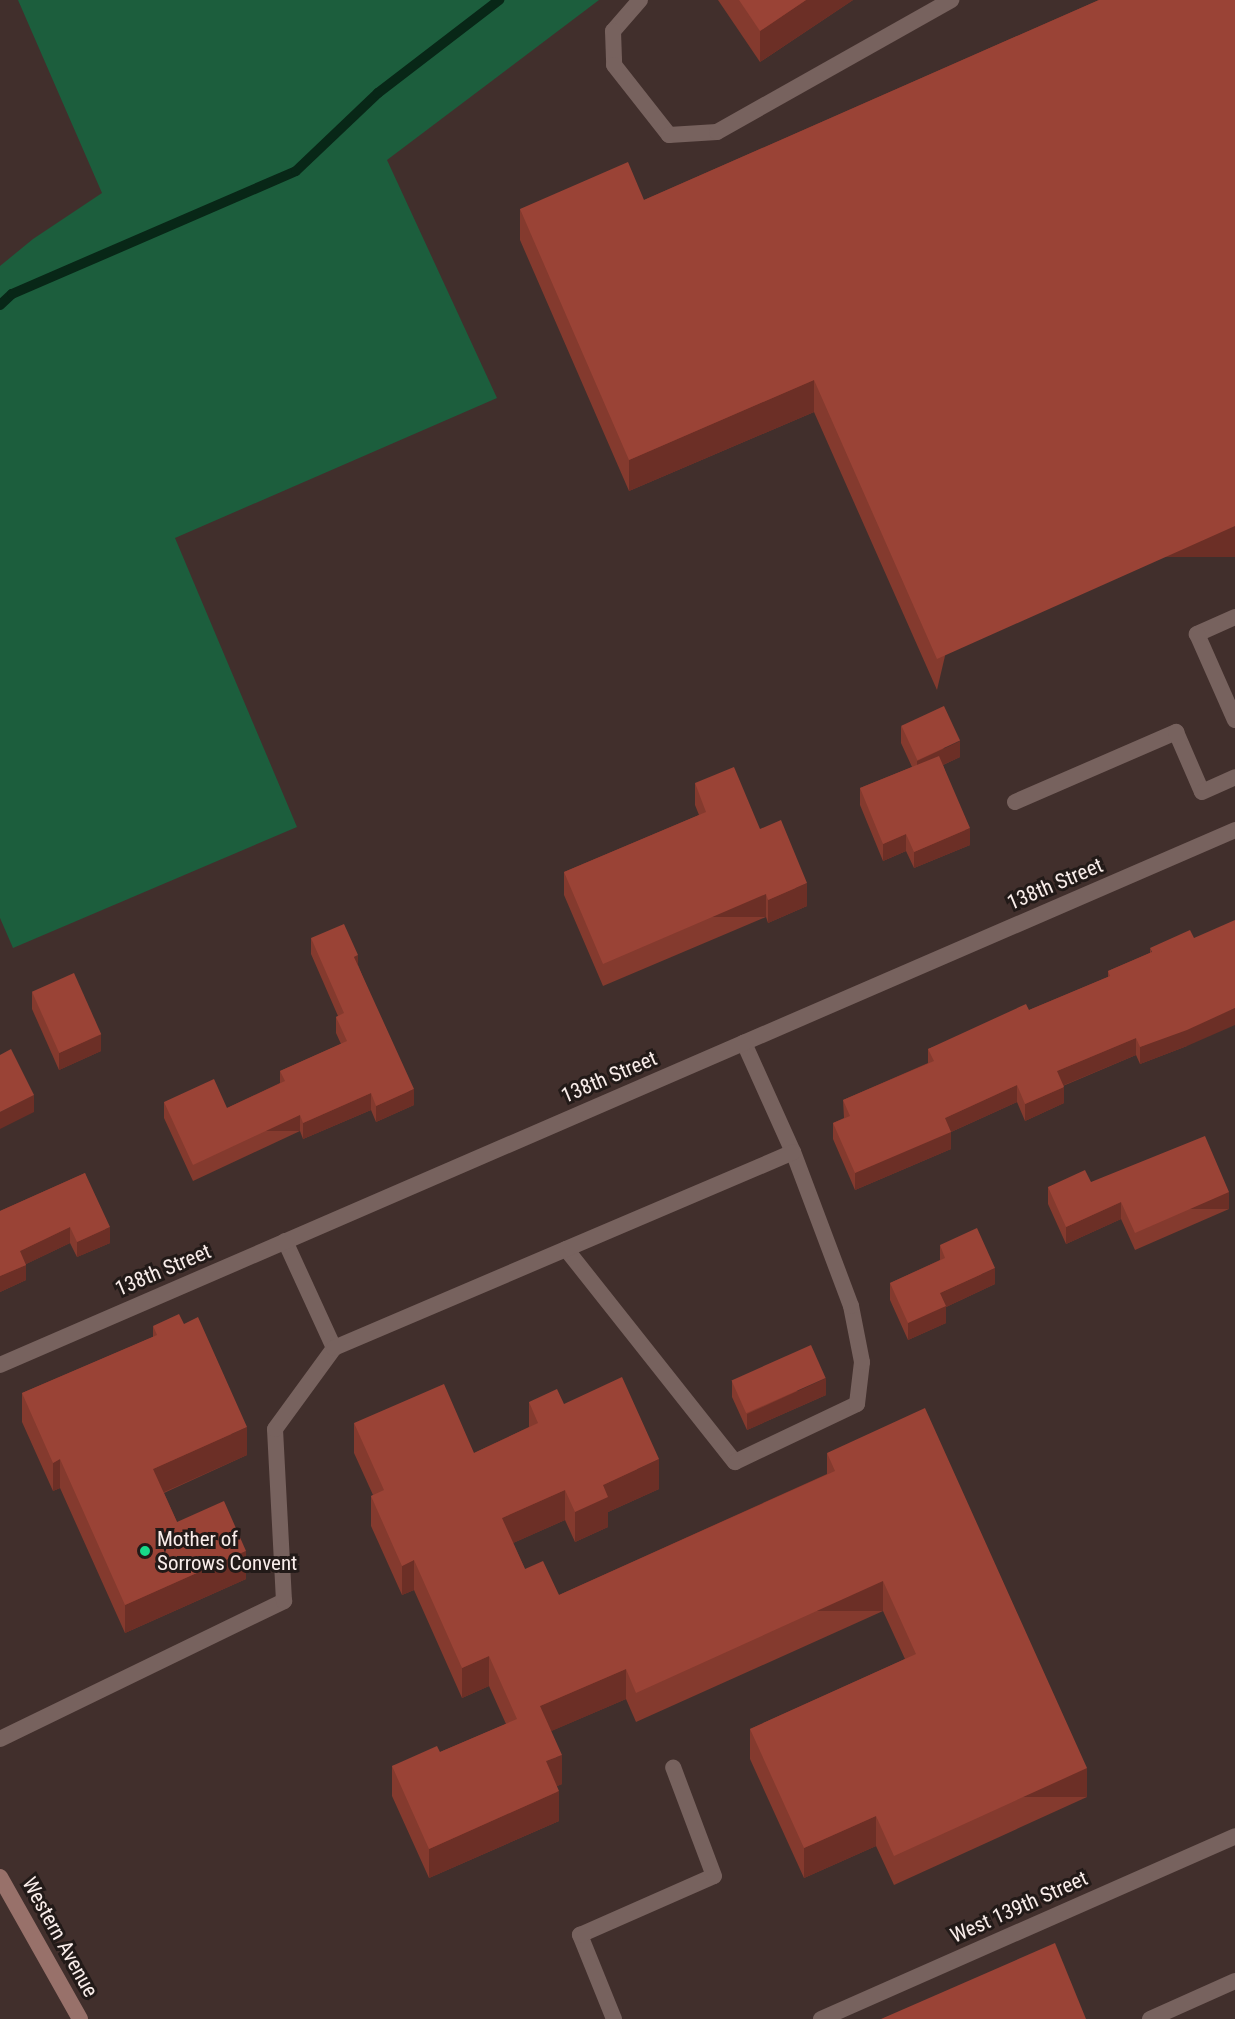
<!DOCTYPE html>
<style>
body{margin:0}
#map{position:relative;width:1235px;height:2019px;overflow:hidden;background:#412f2c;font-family:"Roboto Condensed",sans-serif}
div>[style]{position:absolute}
.green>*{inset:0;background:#1c5e3d}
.stream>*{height:10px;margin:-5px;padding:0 5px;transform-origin:5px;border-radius:5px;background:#082717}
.service>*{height:16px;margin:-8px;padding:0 8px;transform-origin:8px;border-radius:8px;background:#77625e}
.minor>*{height:16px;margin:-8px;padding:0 8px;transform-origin:8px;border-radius:8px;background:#77625e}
.secondary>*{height:16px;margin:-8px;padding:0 8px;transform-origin:8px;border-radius:8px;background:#98716a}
.wall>*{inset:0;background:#843a2e}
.shaded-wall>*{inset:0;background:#6c2f26;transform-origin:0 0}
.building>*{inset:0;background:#9a4336;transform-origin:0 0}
.dots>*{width:16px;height:16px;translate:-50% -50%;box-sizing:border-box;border:3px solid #221a18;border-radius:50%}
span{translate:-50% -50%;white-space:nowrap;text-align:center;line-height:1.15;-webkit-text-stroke:6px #221a18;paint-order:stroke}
.street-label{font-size:21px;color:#f9edea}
.poi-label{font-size:21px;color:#f9edea}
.left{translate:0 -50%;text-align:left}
</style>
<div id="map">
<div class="green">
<i style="clip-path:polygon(18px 0,599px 0,387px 160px,497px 398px,175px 538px,297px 827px,13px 948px,0 918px,0 266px,33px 239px,102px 193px)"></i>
</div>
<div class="stream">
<i style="left:0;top:305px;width:16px;rotate:-43deg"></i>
<i style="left:12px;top:294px;width:309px;rotate:-23.4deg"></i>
<i style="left:296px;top:171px;width:113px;rotate:-43.6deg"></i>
<i style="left:378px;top:93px;width:153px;rotate:-37.5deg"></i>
</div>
<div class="service">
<i style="left:640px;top:0;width:41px;rotate:131.1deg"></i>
<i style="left:613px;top:31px;width:34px;rotate:88deg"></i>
<i style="left:614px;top:65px;width:89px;rotate:51.8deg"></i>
<i style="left:669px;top:135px;width:48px;rotate:-3.6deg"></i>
<i style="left:717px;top:132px;width:269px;rotate:-29.4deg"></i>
<i style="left:1235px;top:617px;width:42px;rotate:155.9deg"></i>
<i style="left:1197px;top:634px;width:94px;rotate:66.2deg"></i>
<i style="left:1015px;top:802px;width:176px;rotate:-23.5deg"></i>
<i style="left:1176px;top:732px;width:65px;rotate:66.6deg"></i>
<i style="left:1202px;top:792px;width:36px;rotate:-24deg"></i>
<i style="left:285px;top:1241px;width:118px;rotate:65.4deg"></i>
<i style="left:566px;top:1249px;width:272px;rotate:51.6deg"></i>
<i style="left:735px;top:1462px;width:135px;rotate:-25.4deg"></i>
<i style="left:857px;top:1404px;width:42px;rotate:-83.2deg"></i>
<i style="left:862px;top:1362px;width:57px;rotate:-101.1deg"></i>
<i style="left:851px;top:1306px;width:165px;rotate:-110.6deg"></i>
<i style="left:793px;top:1152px;width:120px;rotate:-114.2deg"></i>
<i style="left:0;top:1739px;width:316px;rotate:-25.9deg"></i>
<i style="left:284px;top:1601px;width:172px;rotate:-93deg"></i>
<i style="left:275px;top:1429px;width:100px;rotate:-53.9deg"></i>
<i style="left:334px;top:1348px;width:499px;rotate:-23.1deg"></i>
<i style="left:614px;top:2019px;width:91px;rotate:-112deg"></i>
<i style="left:580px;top:1935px;width:146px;rotate:-23.8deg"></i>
<i style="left:714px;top:1876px;width:116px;rotate:-110.6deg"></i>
<i style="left:1150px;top:2019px;width:93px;rotate:-24.1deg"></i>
</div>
<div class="minor">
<i style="left:0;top:1365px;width:1346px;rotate:-23.42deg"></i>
<i style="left:821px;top:2019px;width:453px;rotate:-23.8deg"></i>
</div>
<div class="secondary">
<i style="left:0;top:1877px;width:163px;rotate:60.6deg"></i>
</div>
<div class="wall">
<i style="clip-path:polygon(718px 0,853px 0,760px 62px)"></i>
<i style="clip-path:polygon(1099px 0,937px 690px,814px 412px,629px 491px,520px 240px,520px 209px,644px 200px)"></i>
<i style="clip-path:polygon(901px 726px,960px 757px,943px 765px,970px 845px,914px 868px,906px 851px,883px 861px,860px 805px,860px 788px,912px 767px,901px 743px)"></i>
<i style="clip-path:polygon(695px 783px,760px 829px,807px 906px,768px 923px,766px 917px,603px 986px,564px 895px,564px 872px,699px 815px,695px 805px)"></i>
<i style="clip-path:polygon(311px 938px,358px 965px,414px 1105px,376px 1122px,371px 1110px,303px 1139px,300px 1131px,193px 1181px,164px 1118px,164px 1102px,227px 1108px,280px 1083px,280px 1071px,341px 1044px,336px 1033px,336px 1017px,338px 1016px,311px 954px)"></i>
<i style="clip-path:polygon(1150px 948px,1187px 1046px,1140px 1064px,1136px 1055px,1063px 1086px,1064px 1103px,1025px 1121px,1017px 1102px,951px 1132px,951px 1149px,855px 1190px,833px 1139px,833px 1123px,844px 1118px,843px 1100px,928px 1063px,928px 1049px,1029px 1010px,1108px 977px,1108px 971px,1150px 953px)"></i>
<i style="clip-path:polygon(32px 992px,101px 1051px,59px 1070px,32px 1009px)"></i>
<i style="clip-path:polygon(85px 1173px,110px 1243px,77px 1257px,70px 1243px,26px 1264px,26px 1280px,0 1292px,0 1211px)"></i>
<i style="clip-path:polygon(1091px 1182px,1229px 1209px,1135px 1250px,1121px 1219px,1066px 1244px,1048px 1204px,1048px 1187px)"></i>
<i style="clip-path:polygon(940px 1245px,995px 1284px,946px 1307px,946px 1323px,908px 1340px,890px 1300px,890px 1283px,940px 1260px)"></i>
<i style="clip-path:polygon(153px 1326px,247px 1455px,164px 1493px,177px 1522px,246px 1579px,125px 1633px,60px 1488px,53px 1491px,22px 1422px,22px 1393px,153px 1337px)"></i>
<i style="clip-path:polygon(732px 1381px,826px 1395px,747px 1430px,732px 1397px)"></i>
<i style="clip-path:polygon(529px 1402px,564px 1404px,659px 1489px,608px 1512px,608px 1527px,575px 1542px,565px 1520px,513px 1543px,525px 1569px,559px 1595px,827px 1474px,827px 1453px,1087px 1797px,894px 1885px,876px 1846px,804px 1878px,750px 1759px,750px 1729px,905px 1659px,883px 1611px,636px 1722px,626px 1699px,551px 1731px,562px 1784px,557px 1786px,559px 1821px,429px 1878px,392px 1796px,392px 1766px,440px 1752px,506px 1724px,489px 1686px,462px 1698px,414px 1590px,402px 1595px,371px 1526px,371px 1496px,373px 1495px,354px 1453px,354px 1423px,474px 1453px,529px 1427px)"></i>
</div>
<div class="shaded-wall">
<i style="clip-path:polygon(806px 0,853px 0,760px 62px,760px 31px)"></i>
<i style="clip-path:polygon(814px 380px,814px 412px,629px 491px,629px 460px)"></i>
<i style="left:1235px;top:526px;width:31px;height:326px;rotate:90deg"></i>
<i style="clip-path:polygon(960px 741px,960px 757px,917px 777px,917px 761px)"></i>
<i style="clip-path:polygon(970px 828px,970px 845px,914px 868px,914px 852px)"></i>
<i style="clip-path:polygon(906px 834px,906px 851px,883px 861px,883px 844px)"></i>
<i style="clip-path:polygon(807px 883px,807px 906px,768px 923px,768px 900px)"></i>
<i style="left:766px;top:894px;width:23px;height:177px;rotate:90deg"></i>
<i style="clip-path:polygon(358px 955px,358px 971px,354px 957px)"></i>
<i style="clip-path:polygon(1235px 1008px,1235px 1025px,1187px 1046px,1140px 1064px,1140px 1047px)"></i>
<i style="clip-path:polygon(101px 1034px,101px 1051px,59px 1070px,59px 1053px)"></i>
<i style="clip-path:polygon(1136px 1038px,1136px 1055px,1057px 1088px,1057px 1071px)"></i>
<i style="clip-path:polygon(1017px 1085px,1017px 1102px,951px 1132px,951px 1149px,855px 1190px,855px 1173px,945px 1118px)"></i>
<i style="clip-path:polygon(1064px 1087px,1064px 1103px,1025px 1121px,1025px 1104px)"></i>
<i style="clip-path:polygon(414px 1089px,414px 1105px,376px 1122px,376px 1106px)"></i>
<i style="clip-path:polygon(371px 1093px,371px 1110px,303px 1139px,303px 1123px)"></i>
<i style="clip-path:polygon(34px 1095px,34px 1112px,0 1129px,0 1112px)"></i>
<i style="left:300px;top:1115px;width:16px;height:118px;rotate:90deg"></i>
<i style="left:1229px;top:1192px;width:17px;height:103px;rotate:90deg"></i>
<i style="clip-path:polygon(1121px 1202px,1121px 1219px,1066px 1244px,1066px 1227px)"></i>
<i style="clip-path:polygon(70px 1227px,70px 1243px,20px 1267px,20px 1251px)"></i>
<i style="clip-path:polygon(110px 1227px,110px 1243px,77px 1257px,77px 1242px)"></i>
<i style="clip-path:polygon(26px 1265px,26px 1280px,0 1292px,0 1276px)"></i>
<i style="clip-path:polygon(995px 1268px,995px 1284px,946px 1307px,946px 1323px,908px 1340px,908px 1323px,940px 1293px)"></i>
<i style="clip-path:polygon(826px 1378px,826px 1395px,747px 1430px,747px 1414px)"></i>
<i style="clip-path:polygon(247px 1427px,247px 1455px,153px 1497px,153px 1469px)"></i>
<i style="clip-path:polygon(60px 1459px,60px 1488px,53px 1491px,53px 1463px)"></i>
<i style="clip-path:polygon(659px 1459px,659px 1489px,608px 1512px,608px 1527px,575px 1542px,575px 1512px,603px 1485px)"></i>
<i style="clip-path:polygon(565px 1490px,565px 1520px,502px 1548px,502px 1518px)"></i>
<i style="clip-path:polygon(246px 1551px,246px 1579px,125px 1633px,125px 1605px)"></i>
<i style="clip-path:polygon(414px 1560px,414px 1590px,402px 1595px,402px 1566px)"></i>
<i style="left:883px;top:1581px;width:30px;height:271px;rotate:90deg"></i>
<i style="clip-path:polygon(489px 1656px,489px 1686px,462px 1698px,462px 1668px)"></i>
<i style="clip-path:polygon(626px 1669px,626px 1699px,540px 1736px,540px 1706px)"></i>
<i style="clip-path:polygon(562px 1755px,562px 1784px,546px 1791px,546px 1761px)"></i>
<i style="left:1087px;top:1768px;width:29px;height:212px;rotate:90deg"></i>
<i style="clip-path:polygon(559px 1791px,559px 1821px,429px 1878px,429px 1849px)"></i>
<i style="clip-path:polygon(876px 1816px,876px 1846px,804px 1878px,804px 1848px)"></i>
</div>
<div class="building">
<i style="clip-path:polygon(739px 0,806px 0,760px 31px)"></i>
<i style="clip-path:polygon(1099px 0,1235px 0,1235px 526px,937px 659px,814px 380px,629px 460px,520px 209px,628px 162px,644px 200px)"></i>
<i style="left:944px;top:706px;width:38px;height:47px;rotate:65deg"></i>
<i style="clip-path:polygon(939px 756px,970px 828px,914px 852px,906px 834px,883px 844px,860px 788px)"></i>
<i style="clip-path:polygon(734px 767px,760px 829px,781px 820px,807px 883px,768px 900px,766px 894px,603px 964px,564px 872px,706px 812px,695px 783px)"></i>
<i style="clip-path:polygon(1235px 920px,1235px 1008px,1187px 1030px,1140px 1047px,1136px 1038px,1057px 1071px,1064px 1087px,1025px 1104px,1017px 1085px,945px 1118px,951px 1132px,855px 1173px,833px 1123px,850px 1116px,843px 1100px,934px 1061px,928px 1049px,1026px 1004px,1029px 1010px,1110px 976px,1108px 971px,1152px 952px,1150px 948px,1190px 930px,1194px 938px)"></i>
<i style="clip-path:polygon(344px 924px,358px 955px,354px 957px,414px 1089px,376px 1106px,371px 1093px,303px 1123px,300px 1115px,193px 1165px,164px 1102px,214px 1079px,227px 1108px,285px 1081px,280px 1071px,347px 1041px,336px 1017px,344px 1013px,311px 938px)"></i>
<i style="left:74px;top:973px;width:67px;height:46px;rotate:66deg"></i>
<i style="clip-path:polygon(11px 1049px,34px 1095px,0 1112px,0 1055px)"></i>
<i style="clip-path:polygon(1205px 1136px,1229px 1192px,1135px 1233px,1121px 1202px,1066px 1227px,1048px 1187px,1085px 1170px,1091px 1182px)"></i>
<i style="clip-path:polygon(85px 1173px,110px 1227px,77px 1242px,70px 1227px,20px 1251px,26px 1265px,0 1276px,0 1211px)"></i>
<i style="clip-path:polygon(977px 1228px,995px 1268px,940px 1293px,946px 1306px,908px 1323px,890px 1283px,945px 1258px,940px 1245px)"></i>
<i style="clip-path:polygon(179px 1314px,184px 1324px,198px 1317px,247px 1427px,153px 1469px,177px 1522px,224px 1501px,246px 1551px,125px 1605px,60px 1459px,53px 1463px,22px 1393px,157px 1335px,153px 1326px)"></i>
<i style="left:811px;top:1345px;width:36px;height:87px;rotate:66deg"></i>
<i style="clip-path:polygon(622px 1377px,659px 1459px,603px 1485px,608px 1497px,575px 1512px,565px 1490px,502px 1518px,525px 1569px,543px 1561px,559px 1595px,835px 1471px,827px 1453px,925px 1408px,1087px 1768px,894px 1856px,876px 1816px,804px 1848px,750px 1729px,916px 1654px,883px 1581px,636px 1693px,626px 1669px,540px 1706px,562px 1755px,546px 1761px,559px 1791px,429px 1849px,392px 1766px,437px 1746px,440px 1752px,517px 1719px,489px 1656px,462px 1668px,414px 1560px,402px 1566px,371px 1496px,384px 1490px,354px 1423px,444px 1384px,474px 1453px,538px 1423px,529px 1402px,557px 1389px,564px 1404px)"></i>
<i style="clip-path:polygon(1055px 1943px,1086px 2019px,881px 2019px)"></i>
</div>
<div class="dots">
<i style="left:145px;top:1551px;background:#18d989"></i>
</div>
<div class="street-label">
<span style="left:1055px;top:884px;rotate:-23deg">138th Street</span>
<span style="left:609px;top:1077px;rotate:-23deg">138th Street</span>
<span style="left:163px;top:1270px;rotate:-23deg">138th Street</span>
<span style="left:1019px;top:1907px;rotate:-24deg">West 139th Street</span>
<span style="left:60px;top:1937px;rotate:61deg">Western Avenue</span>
</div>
<div class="poi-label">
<span class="left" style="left:157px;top:1551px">Mother of<br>Sorrows Convent</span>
</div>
</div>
